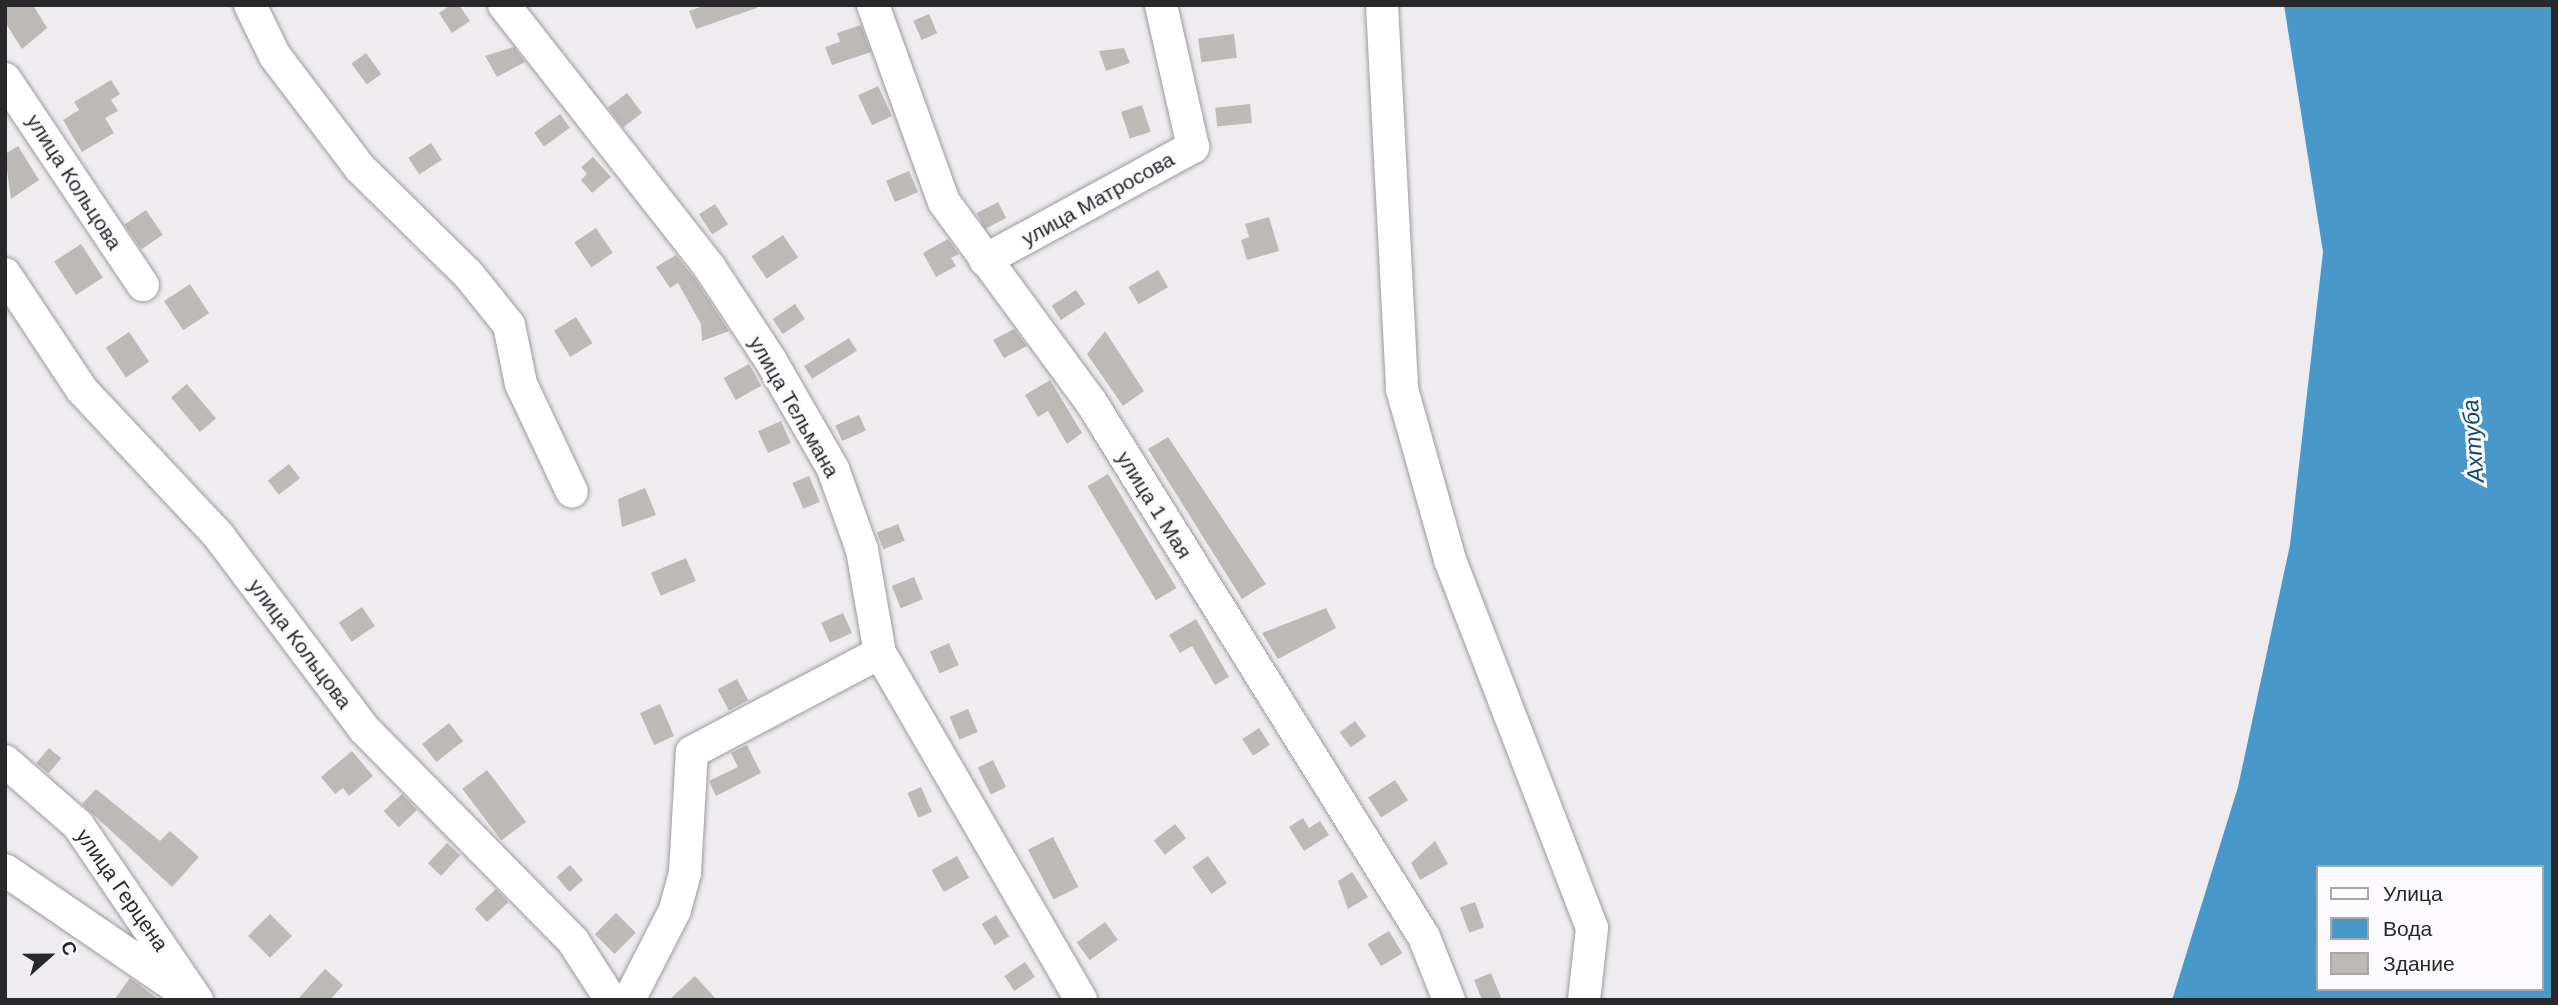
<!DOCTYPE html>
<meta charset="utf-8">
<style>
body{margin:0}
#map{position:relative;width:2558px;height:1005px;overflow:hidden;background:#efecf0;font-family:Helvetica,sans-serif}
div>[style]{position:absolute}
.water>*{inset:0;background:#4998ca}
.building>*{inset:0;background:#bdb9b7;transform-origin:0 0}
.roads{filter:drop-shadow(0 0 2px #9c9a9e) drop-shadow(0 0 2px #9c9a9e)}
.minor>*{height:32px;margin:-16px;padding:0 16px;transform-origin:16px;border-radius:16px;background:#fff}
span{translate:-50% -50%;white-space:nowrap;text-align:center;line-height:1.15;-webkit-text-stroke:6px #fcfafd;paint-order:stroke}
.street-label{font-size:21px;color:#282729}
.water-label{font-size:23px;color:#0d4b6e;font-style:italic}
.frame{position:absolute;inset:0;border:7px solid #282729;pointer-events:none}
.legend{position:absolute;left:2316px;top:865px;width:228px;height:126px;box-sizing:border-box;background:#fcfafd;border:2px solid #a7a6a8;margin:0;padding:9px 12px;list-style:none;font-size:21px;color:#282729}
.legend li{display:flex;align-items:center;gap:14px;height:35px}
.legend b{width:35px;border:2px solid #a7a6a8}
.north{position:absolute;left:14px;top:921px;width:70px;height:70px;-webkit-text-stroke:5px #fcfafd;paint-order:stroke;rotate:69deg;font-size:19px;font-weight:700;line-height:28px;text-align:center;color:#282729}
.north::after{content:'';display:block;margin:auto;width:24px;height:32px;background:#282729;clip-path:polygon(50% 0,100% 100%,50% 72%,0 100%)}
</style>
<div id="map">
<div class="water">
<i style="clip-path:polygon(evenodd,2284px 5px,2553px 5px,2553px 1000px,2172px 1000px,2238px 787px,2290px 545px,2323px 252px,2284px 5px,2318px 867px,2542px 867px,2542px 989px,2318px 989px,2318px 867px)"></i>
</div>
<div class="building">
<i style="clip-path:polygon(5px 5px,33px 5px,47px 28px,22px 49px,5px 22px)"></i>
<i style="clip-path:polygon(451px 5px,459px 5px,470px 21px,452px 33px,439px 13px)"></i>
<i style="clip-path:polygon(706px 5px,757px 5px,757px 8px,696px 29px,689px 11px)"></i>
<i style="left:929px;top:14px;width:21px;height:17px;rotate:67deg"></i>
<i style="clip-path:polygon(861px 25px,871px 52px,832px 65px,825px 47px,840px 42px,837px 33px)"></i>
<i style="left:1234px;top:34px;width:24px;height:36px;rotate:83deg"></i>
<i style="clip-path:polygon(514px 47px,525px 62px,497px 77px,485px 56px)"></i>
<i style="clip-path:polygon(1124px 48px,1130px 63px,1106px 71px,1099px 51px)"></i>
<i style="left:366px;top:53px;width:26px;height:18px;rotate:54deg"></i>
<i style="clip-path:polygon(111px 80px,120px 94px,111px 100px,118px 111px,105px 118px,114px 133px,82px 152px,63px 120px,79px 110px,74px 102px)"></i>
<i style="left:878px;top:86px;width:33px;height:22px;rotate:65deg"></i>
<i style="left:627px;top:93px;width:25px;height:24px;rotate:53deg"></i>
<i style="left:1250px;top:104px;width:19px;height:35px;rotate:84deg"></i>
<i style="left:1142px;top:105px;width:28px;height:22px;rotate:72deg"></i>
<i style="left:560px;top:114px;width:17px;height:32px;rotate:54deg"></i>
<i style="left:431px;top:143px;width:20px;height:27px;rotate:57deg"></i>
<i style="clip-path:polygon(18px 146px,39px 180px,11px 199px,5px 154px)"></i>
<i style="clip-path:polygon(593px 157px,611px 177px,592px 193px,581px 180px,587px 174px,581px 167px)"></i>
<i style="left:909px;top:171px;width:23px;height:25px;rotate:67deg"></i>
<i style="left:998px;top:202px;width:18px;height:24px;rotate:63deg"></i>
<i style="left:715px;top:204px;width:24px;height:19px;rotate:57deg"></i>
<i style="left:146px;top:210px;width:30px;height:26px;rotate:56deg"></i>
<i style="clip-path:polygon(1269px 217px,1279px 251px,1247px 260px,1241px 240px,1249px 237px,1245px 224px)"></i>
<i style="left:596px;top:228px;width:30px;height:26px;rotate:56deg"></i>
<i style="left:783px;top:235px;width:27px;height:38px;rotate:56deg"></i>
<i style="clip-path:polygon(948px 239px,959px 254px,951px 258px,956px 266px,936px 277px,923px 253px)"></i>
<i style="left:81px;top:244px;width:40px;height:32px;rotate:57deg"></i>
<i style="clip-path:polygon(676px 255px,695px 279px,729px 331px,702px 341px,701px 324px,678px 283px,670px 288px,656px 267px)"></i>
<i style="left:1158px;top:270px;width:20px;height:34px;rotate:60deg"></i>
<i style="left:190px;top:284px;width:35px;height:31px;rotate:57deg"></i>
<i style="left:1076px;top:290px;width:17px;height:29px;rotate:57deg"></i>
<i style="left:795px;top:304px;width:18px;height:27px;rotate:56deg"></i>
<i style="left:576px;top:317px;width:31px;height:26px;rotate:58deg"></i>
<i style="clip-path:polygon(1014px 329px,1027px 346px,1004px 358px,993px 340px)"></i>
<i style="clip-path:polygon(1105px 331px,1144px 391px,1123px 406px,1087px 354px)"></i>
<i style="left:129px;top:332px;width:36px;height:28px;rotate:56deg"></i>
<i style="left:849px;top:338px;width:15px;height:53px;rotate:58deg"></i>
<i style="left:749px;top:364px;width:25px;height:29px;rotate:61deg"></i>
<i style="clip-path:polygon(1050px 380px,1082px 433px,1067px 444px,1048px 411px,1038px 417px,1025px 395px)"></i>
<i style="left:187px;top:384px;width:45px;height:21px;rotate:50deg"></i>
<i style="left:859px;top:415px;width:17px;height:26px;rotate:66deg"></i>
<i style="left:781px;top:421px;width:24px;height:25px;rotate:66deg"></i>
<i style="clip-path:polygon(1168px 437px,1266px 584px,1242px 599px,1148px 449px)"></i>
<i style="left:289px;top:464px;width:18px;height:27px;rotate:52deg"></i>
<i style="left:1108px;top:474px;width:133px;height:24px;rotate:59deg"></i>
<i style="left:809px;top:476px;width:28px;height:18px;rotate:67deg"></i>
<i style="clip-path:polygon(645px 488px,656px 515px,622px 527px,618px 499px)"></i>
<i style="left:898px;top:524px;width:18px;height:23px;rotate:68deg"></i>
<i style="left:686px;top:558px;width:25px;height:38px;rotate:67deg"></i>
<i style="left:914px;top:577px;width:24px;height:24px;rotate:68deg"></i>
<i style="left:362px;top:607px;width:23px;height:28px;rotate:56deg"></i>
<i style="clip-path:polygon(1326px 608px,1336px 628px,1278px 659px,1262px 633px)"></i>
<i style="left:843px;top:613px;width:22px;height:24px;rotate:66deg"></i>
<i style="clip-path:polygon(1196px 619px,1229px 677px,1215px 685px,1192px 646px,1180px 653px,1169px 635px)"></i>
<i style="left:949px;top:643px;width:24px;height:21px;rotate:66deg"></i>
<i style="left:737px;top:679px;width:24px;height:22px;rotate:62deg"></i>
<i style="left:660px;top:704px;width:35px;height:22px;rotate:66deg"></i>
<i style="left:968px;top:709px;width:25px;height:20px;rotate:67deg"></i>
<i style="left:1355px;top:721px;width:19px;height:19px;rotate:54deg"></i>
<i style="left:449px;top:723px;width:23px;height:34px;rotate:52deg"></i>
<i style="left:1259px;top:728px;width:20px;height:20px;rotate:57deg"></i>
<i style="clip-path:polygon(747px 745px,761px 773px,716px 796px,709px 781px,738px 767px,731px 753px)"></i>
<i style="left:49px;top:748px;width:16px;height:20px;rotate:40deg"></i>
<i style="clip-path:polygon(352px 751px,373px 776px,349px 796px,343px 788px,335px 794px,321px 777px)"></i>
<i style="left:993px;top:760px;width:30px;height:17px;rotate:64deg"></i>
<i style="left:487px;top:770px;width:65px;height:31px;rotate:53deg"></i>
<i style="left:1395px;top:780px;width:24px;height:32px;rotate:57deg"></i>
<i style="left:921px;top:787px;width:27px;height:15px;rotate:66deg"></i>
<i style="clip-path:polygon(96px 789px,160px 841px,170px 831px,199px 857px,172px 887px,82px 804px)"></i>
<i style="left:402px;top:794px;width:22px;height:25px;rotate:47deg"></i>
<i style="clip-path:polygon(1303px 818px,1309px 828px,1320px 821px,1329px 835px,1304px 851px,1289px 827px)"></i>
<i style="left:1175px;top:824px;width:18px;height:27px;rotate:52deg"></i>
<i style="left:1053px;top:837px;width:56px;height:28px;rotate:63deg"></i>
<i style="clip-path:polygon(1435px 841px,1448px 864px,1420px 880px,1411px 863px)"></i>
<i style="left:447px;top:843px;width:18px;height:28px;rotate:43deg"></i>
<i style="left:957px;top:856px;width:25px;height:29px;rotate:61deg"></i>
<i style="left:1208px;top:856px;width:33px;height:19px;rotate:55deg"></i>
<i style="left:570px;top:865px;width:20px;height:18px;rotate:49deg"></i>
<i style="clip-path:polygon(1352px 872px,1368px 897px,1348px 909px,1338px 881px)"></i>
<i style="left:496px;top:889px;width:18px;height:29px;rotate:47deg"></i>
<i style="left:1475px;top:902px;width:27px;height:16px;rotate:70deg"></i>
<i style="left:616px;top:913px;width:28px;height:30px;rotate:45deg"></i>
<i style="left:270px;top:914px;width:31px;height:31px;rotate:45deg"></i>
<i style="left:996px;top:915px;width:25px;height:17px;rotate:58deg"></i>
<i style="left:1105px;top:922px;width:22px;height:35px;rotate:54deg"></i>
<i style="left:1389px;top:931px;width:26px;height:25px;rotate:59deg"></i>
<i style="left:1025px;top:962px;width:18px;height:25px;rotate:56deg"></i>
<i style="clip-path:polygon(325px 969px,343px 985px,330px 1000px,297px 1000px)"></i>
<i style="clip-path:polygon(1491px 973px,1502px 1000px,1482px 1000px,1474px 980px)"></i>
<i style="clip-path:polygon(695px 976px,717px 1000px,669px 1000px)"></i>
<i style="clip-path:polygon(130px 978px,137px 983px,159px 1000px,114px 1000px)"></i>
</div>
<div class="roads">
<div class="minor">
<i style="left:250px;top:5px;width:57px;rotate:63.9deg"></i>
<i style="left:275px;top:56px;width:141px;rotate:52.8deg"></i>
<i style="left:360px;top:168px;width:151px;rotate:44.5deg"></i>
<i style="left:468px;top:274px;width:65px;rotate:51.2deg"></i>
<i style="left:509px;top:325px;width:60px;rotate:78.5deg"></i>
<i style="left:521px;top:384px;width:119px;rotate:64.7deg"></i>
<i style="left:504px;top:5px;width:334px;rotate:51.9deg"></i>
<i style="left:710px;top:268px;width:111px;rotate:56.7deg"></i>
<i style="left:771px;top:361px;width:125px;rotate:60.1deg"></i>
<i style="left:833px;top:469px;width:86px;rotate:70.3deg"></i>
<i style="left:862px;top:550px;width:105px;rotate:80.1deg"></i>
<i style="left:880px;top:653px;width:401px;rotate:59.9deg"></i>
<i style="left:873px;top:5px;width:209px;rotate:70.2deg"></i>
<i style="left:944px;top:202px;width:248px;rotate:53.7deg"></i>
<i style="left:1091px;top:402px;width:630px;rotate:58.1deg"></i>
<i style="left:1424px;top:937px;width:68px;rotate:68.4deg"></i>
<i style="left:1382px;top:5px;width:385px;rotate:87deg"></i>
<i style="left:1402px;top:389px;width:178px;rotate:74.3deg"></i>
<i style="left:1450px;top:560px;width:394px;rotate:68.9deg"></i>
<i style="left:1592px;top:928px;width:72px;rotate:96.3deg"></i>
<i style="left:5px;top:79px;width:248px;rotate:56.2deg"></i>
<i style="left:985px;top:260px;width:237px;rotate:-28.5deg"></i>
<i style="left:1193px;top:147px;width:146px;rotate:-102.7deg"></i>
<i style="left:5px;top:274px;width:139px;rotate:56.4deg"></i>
<i style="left:82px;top:390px;width:199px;rotate:46.8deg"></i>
<i style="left:218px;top:535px;width:243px;rotate:53deg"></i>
<i style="left:364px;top:729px;width:298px;rotate:45.4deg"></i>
<i style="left:573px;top:941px;width:70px;rotate:57.2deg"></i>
<i style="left:5px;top:761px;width:97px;rotate:41.2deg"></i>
<i style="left:78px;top:825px;width:212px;rotate:55.8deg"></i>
<i style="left:5px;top:870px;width:219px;rotate:34.4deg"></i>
<i style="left:629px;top:1000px;width:101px;rotate:-62.9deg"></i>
<i style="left:675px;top:910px;width:39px;rotate:-75deg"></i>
<i style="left:685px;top:872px;width:120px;rotate:-86.7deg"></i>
<i style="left:692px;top:752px;width:212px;rotate:-27.8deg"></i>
</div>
</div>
<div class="street-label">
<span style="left:74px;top:182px;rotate:57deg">улица Кольцoва</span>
<span style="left:1098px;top:199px;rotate:-29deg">улица Матросова</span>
<span style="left:794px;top:407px;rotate:60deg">улица Тельмана</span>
<span style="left:1154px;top:505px;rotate:58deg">улица 1 Мая</span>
<span style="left:300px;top:644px;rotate:53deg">улица Кольцова</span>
<span style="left:122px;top:890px;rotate:55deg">улица Герцена</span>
</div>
<div class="water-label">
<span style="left:2473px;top:441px;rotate:-94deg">Ахтуба</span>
</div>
<div class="frame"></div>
<ul class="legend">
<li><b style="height:9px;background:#fff"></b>Улица</li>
<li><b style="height:19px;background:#4998ca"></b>Вода</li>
<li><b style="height:19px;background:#bdb9b7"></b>Здание</li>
</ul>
<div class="north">С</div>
</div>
